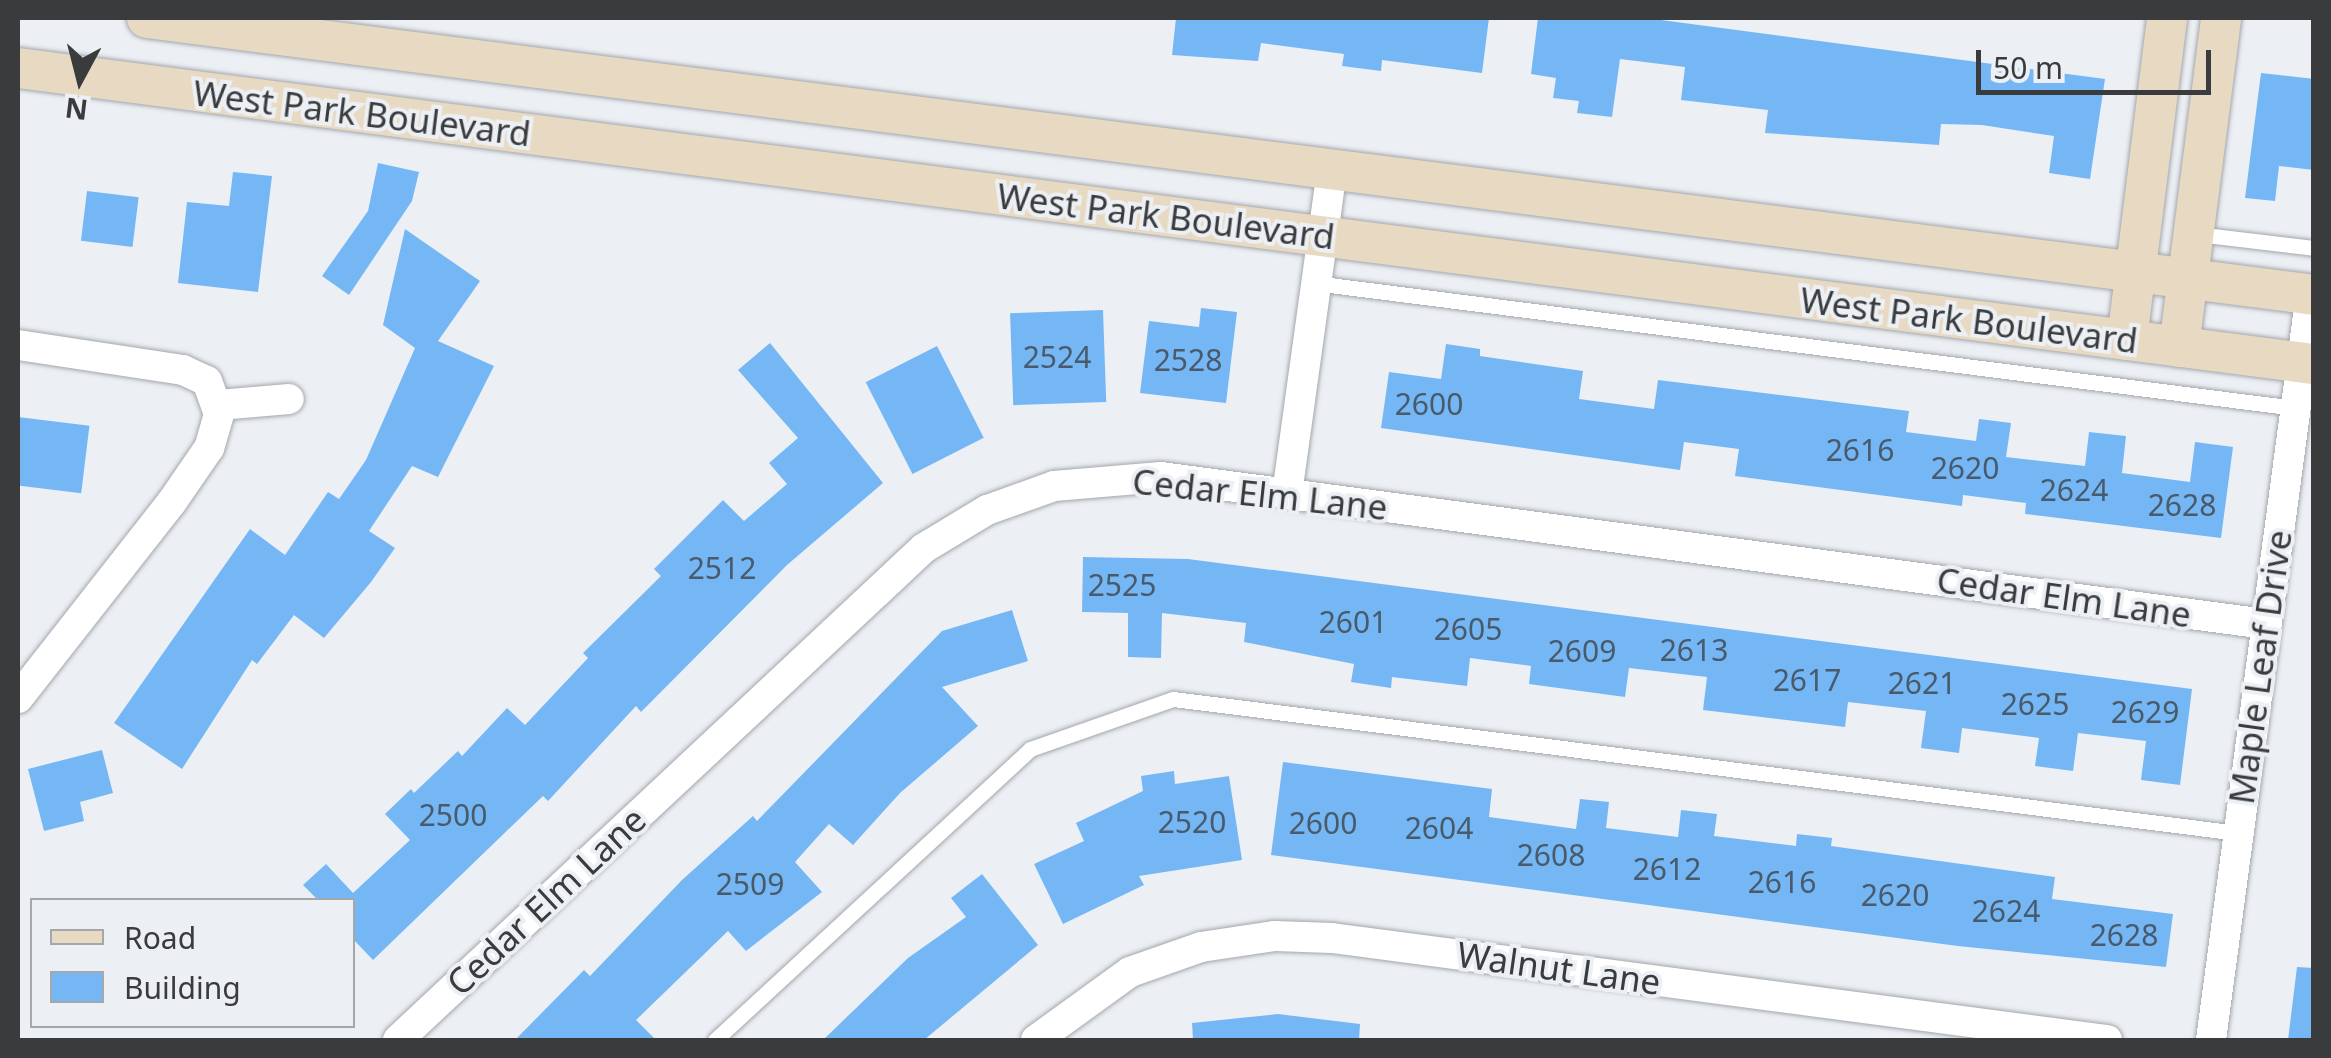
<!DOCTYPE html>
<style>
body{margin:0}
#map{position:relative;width:2331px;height:1058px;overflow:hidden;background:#ecf0f5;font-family:"Noto Sans",sans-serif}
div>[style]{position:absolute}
.building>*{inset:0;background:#75b7f5;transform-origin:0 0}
.roads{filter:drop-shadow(0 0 2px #a3a7ac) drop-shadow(0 0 2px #a3a7ac)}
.lane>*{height:15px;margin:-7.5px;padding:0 7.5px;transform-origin:7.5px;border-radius:7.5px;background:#fff}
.street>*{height:30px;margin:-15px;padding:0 15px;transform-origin:15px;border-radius:15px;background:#fff}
.secondary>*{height:40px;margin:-20px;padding:0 20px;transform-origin:20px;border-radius:20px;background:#e8dac2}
span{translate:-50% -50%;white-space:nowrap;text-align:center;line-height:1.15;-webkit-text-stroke:8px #ecf0f5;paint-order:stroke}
.number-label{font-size:30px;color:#485a6b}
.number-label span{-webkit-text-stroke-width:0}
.street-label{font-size:35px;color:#393b3d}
.frame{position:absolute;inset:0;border:20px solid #393b3d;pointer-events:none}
.legend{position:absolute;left:30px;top:898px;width:325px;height:130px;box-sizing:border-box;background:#ecf0f5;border:2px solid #a4a8ab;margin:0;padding:12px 18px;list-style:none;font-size:30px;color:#393b3d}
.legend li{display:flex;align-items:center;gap:20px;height:50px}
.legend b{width:50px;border:2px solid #a4a8ab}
.north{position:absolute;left:30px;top:30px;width:100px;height:100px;-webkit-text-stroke:8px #ecf0f5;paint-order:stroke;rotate:187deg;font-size:28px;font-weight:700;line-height:40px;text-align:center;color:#393b3d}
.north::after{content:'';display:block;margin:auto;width:35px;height:45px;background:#393b3d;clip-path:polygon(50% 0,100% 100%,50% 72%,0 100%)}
.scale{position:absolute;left:1976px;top:50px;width:235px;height:45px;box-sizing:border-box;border:5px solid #393b3d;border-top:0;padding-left:12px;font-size:30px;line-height:35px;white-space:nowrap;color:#393b3d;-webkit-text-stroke:8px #ecf0f5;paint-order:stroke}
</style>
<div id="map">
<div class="building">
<i style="clip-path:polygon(1176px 18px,1489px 18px,1482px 73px,1382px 60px,1381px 71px,1342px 66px,1344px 54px,1261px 43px,1258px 61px,1172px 55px)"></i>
<i style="clip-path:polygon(1538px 18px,1646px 18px,2105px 79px,2090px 179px,2049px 173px,2054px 136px,1982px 125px,1941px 124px,1939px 145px,1765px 133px,1768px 110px,1681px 100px,1685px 67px,1620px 59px,1612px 117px,1577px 113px,1579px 101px,1553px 98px,1556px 78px,1531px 74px)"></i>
<i style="clip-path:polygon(2261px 73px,2314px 79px,2314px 170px,2279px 166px,2275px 201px,2245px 198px)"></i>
<i style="clip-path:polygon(378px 163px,419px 172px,412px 201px,349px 295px,322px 276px,368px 211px)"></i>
<i style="clip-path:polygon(233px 172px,272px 176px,258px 292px,178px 283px,187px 202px,229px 206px)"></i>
<i style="left:87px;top:191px;width:52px;height:50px;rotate:7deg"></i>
<i style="clip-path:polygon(405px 229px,480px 281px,438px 341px,494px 366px,438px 477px,412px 466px,369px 531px,395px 548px,371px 582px,324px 638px,294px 615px,257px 664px,252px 660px,182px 769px,114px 723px,250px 529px,285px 555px,328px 492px,339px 499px,366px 460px,415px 348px,383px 325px)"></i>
<i style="clip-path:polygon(1201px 308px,1237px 312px,1226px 403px,1140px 393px,1149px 321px,1199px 327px)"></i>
<i style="left:1103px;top:310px;width:92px;height:93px;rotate:88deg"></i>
<i style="clip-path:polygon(770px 343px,883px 483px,787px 565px,641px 712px,636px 706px,548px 801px,543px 796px,373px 960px,352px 938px,352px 900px,318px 900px,303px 885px,326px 864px,353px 893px,410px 840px,385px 814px,411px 789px,414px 793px,458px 751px,462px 756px,507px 708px,525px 725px,588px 658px,583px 653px,661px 576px,654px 569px,723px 500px,744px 521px,787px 484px,769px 463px,798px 438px,738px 370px)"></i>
<i style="clip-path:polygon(1446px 344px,1480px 349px,1480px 356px,1583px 371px,1579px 399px,1654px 409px,1658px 380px,1909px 411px,1906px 432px,1976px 441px,1979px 419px,2011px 423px,2006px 457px,2085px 466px,2089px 432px,2126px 436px,2122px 473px,2190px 482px,2195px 442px,2233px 447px,2221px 538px,2025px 514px,2026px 503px,1963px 495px,1962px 506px,1735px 476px,1739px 449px,1684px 442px,1680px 470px,1381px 428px,1389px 372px,1441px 379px)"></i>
<i style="left:937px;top:346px;width:103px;height:80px;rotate:63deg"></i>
<i style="left:18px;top:417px;width:72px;height:68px;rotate:7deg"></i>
<i style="clip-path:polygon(1083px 557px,1188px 559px,2192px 689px,2180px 785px,2141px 780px,2146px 741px,2078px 733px,2073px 771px,2035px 766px,2039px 738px,1962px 728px,1959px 753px,1921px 748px,1926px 711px,1848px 702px,1845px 727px,1703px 710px,1707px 677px,1629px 668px,1625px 697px,1529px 684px,1531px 666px,1470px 658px,1467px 686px,1392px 677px,1391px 688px,1351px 682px,1354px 664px,1244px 642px,1246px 623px,1162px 613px,1161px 658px,1128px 657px,1128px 613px,1082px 612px)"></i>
<i style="clip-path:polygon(1012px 610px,1028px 661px,942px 687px,978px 726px,900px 793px,853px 845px,829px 824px,795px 862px,822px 892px,746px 951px,728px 931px,636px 1020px,656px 1040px,515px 1040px,584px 970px,590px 976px,682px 880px,753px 816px,757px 821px,942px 631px)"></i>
<i style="clip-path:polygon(102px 750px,113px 793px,80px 802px,84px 821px,44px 831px,28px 769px)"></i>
<i style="clip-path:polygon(1283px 762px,1492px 789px,1489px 817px,1576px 829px,1580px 799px,1609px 802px,1606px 828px,1678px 837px,1681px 810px,1717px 814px,1714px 836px,1796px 846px,1797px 834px,1832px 838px,1831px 846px,2055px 877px,2052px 899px,2173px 914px,2166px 967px,1958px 946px,1271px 855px)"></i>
<i style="clip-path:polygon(1174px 771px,1175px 784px,1229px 776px,1242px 860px,1139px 876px,1144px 885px,1063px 924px,1034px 864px,1084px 841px,1076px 823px,1143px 791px,1141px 776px)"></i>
<i style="clip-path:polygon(982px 874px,1038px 945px,924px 1040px,823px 1040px,908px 958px,966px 917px,951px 898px)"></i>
<i style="clip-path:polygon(2297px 967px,2314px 968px,2314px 1040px,2288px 1040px)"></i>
<i style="clip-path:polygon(1278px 1014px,1360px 1024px,1359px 1040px,1193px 1040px,1192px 1023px)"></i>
</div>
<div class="roads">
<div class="lane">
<i style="left:2197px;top:234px;width:118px;rotate:6.8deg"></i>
<i style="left:1314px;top:283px;width:989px;rotate:7.26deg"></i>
<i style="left:715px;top:1040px;width:429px;rotate:-42.7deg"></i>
<i style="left:1030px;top:749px;width:151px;rotate:-19.3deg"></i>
<i style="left:1173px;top:699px;width:1073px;rotate:7.17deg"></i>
</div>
<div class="street">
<i style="left:18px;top:345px;width:167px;rotate:8.6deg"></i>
<i style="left:183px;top:370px;width:26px;rotate:25deg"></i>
<i style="left:207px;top:381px;width:35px;rotate:70deg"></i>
<i style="left:219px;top:414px;width:35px;rotate:106deg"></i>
<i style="left:209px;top:448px;width:67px;rotate:124.6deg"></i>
<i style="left:171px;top:503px;width:248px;rotate:128.1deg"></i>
<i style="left:219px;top:405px;width:70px;rotate:-4.9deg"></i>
<i style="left:1287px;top:494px;width:329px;rotate:-82.1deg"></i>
<i style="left:398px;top:1040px;width:720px;rotate:-43.09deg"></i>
<i style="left:924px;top:548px;width:74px;rotate:-31.1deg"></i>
<i style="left:987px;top:510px;width:71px;rotate:-19.7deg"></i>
<i style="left:1054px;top:486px;width:107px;rotate:-4.8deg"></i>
<i style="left:1161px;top:477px;width:1115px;rotate:7.58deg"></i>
<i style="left:1036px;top:1040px;width:116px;rotate:-35.9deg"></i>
<i style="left:1130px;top:972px;width:75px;rotate:-19.4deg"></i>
<i style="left:1201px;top:947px;width:75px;rotate:-8.5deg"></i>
<i style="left:1275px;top:936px;width:57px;rotate:2deg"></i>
<i style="left:1332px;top:938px;width:782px;rotate:7.5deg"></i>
<i style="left:2211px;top:1040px;width:753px;rotate:-82.37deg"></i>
</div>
<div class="secondary">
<i style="left:147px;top:18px;width:2185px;rotate:7.28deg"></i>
<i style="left:18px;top:68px;width:2315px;rotate:7.35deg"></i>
<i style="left:2127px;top:340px;width:324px;rotate:-82.9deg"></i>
<i style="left:2179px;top:347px;width:332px;rotate:-82.7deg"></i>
</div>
</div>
<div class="number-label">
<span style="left:1057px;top:357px">2524</span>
<span style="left:1188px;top:360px">2528</span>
<span style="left:1429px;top:404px">2600</span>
<span style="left:1860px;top:450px">2616</span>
<span style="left:1965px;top:468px">2620</span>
<span style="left:2074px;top:490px">2624</span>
<span style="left:2182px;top:505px">2628</span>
<span style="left:722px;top:568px">2512</span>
<span style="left:1122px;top:585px">2525</span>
<span style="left:1353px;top:622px">2601</span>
<span style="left:1468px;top:629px">2605</span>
<span style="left:1694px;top:650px">2613</span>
<span style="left:1582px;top:651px">2609</span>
<span style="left:1807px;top:680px">2617</span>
<span style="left:1922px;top:683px">2621</span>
<span style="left:2035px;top:704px">2625</span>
<span style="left:2145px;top:712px">2629</span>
<span style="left:453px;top:815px">2500</span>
<span style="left:1192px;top:822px">2520</span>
<span style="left:1323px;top:823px">2600</span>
<span style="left:1439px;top:828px">2604</span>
<span style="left:1551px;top:855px">2608</span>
<span style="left:1667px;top:869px">2612</span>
<span style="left:1782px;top:882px">2616</span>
<span style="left:750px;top:884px">2509</span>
<span style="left:1895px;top:895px">2620</span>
<span style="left:2006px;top:911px">2624</span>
<span style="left:2124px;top:935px">2628</span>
</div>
<div class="street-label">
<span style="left:362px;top:113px;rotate:7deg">West Park Boulevard</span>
<span style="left:1166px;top:216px;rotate:7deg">West Park Boulevard</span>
<span style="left:1969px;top:320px;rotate:7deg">West Park Boulevard</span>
<span style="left:1260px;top:494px;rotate:6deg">Cedar Elm Lane</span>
<span style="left:2064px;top:597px;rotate:8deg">Cedar Elm Lane</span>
<span style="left:2260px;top:667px;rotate:-82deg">Maple Leaf Drive</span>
<span style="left:546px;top:901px;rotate:-43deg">Cedar Elm Lane</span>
<span style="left:1559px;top:968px;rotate:8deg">Walnut Lane</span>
</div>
<div class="frame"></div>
<ul class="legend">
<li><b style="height:12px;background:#e8dac2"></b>Road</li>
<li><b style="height:28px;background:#75b7f5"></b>Building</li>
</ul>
<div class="north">N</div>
<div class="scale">50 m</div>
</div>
